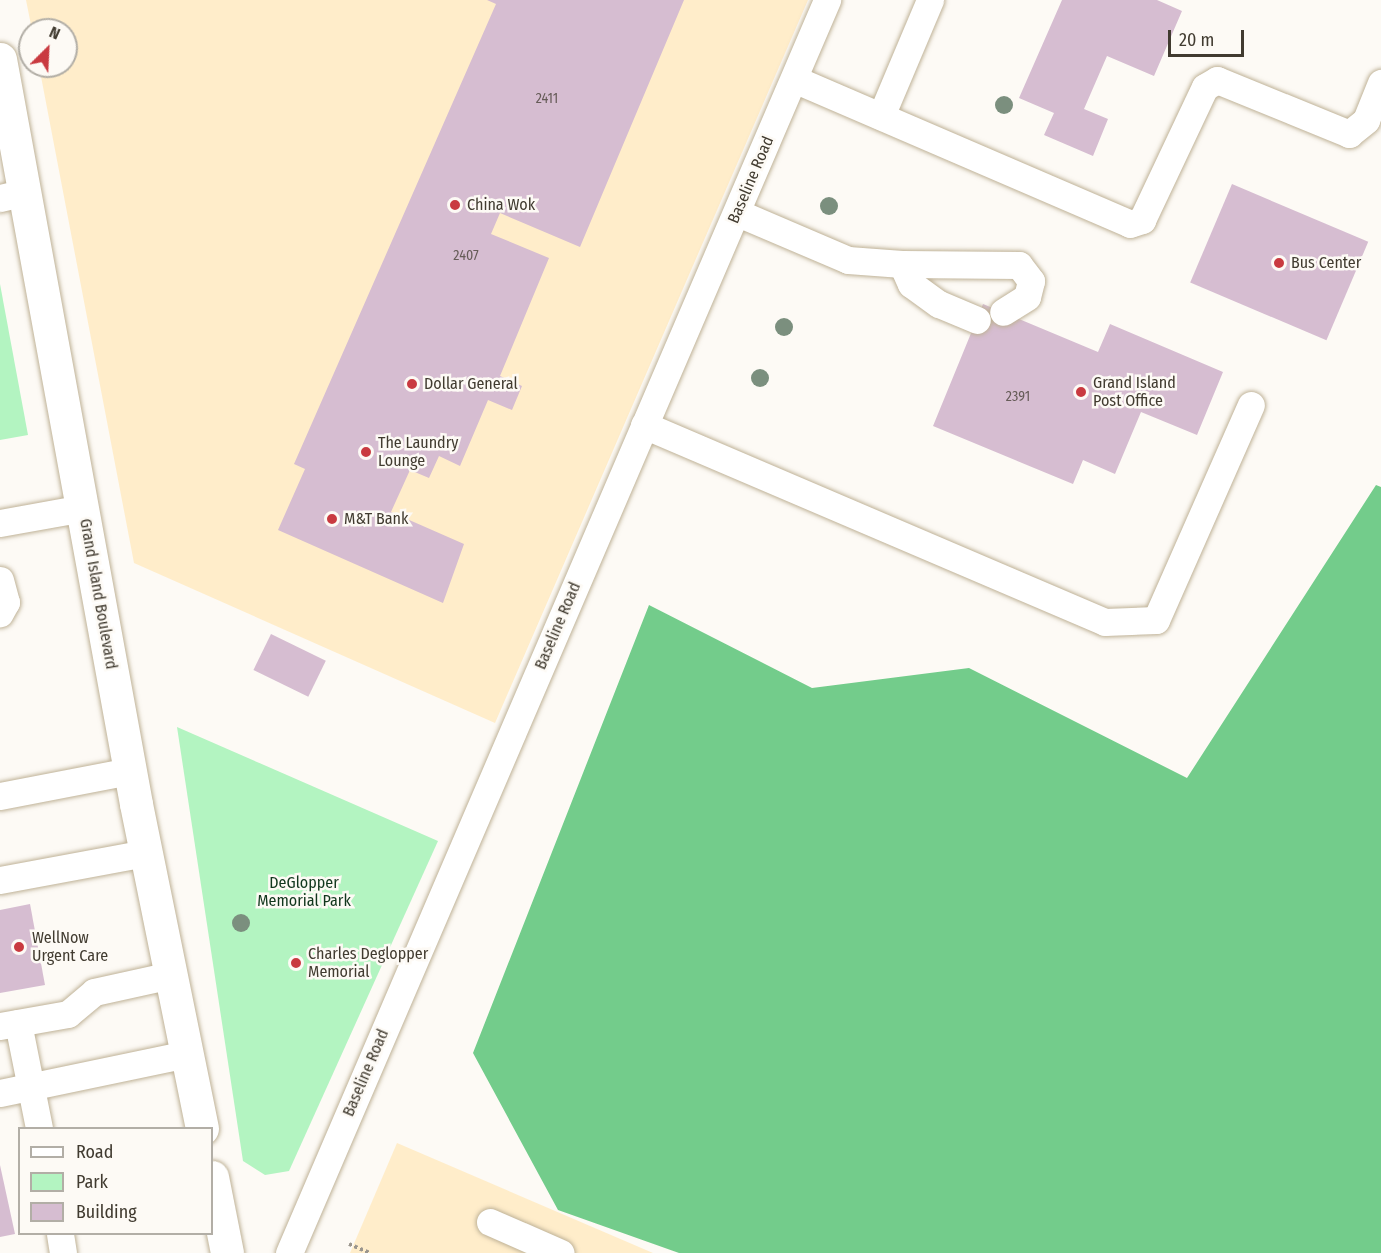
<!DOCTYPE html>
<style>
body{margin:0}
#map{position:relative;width:1381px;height:1253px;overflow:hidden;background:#fdfaf5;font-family:"Fira Sans Condensed",sans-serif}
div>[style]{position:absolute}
.built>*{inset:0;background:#ffedca}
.green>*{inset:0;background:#b3f4c1}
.forest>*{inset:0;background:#73cc8b}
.building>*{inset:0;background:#d6bdd1;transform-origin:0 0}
.path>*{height:4px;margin-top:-2px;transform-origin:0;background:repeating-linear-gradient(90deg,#9b968e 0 3px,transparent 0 6px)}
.roads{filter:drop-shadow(0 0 2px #bfb297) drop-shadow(0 0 2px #bfb297)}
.minor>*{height:27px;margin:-13.5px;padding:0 13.5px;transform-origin:13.5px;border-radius:13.5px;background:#fff}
.major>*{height:33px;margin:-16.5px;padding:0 16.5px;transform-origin:16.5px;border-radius:16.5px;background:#fff}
.trees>*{width:18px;height:18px;margin:-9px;border-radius:50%;background:#7b8f7e}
.dots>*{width:16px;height:16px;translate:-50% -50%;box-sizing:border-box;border:3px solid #fdfaf5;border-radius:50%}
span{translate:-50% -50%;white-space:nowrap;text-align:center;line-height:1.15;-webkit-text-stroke:5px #fdfaf5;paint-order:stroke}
.number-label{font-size:14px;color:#665c58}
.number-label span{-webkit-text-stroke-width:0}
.street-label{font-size:16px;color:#413b30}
.poi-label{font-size:16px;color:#413b30}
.left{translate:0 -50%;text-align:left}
.park-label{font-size:16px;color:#11371d}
.legend{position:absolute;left:18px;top:1127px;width:195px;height:108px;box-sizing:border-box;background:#fdfaf5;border:2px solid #b2aea6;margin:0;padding:8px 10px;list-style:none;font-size:18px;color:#413b30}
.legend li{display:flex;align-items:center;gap:12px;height:30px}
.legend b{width:30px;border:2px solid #b2aea6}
.north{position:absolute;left:18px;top:18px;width:60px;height:60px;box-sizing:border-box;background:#fdfaf5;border:2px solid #b2aea6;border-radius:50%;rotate:24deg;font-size:16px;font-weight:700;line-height:24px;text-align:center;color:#413b30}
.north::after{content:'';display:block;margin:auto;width:21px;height:27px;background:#c93a40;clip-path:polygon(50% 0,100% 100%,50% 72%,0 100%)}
.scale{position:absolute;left:1168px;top:30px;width:76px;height:27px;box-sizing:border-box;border:3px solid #413b30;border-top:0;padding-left:8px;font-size:18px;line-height:21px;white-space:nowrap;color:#413b30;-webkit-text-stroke:4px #fdfaf5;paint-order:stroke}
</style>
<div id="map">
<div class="built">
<i style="clip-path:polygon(26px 0,808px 0,495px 723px,134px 563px,39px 66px,66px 66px,66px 30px,32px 30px)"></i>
<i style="clip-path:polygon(397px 1143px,653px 1253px,350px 1253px)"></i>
</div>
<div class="green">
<i style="clip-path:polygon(0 284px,28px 435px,0 440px)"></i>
<i style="clip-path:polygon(177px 727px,438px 841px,289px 1171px,265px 1175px,243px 1161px)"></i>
</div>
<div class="forest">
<i style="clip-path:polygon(1376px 485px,1381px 487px,1381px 1253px,679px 1253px,558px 1210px,473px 1053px,649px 605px,812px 688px,969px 668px,1187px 778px)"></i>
</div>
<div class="building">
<i style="clip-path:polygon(487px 0,684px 0,580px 247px,500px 213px,491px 234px,549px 258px,500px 376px,522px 386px,512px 410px,488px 400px,460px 466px,439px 456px,429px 478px,410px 470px,391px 512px,464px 544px,443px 603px,278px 530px,305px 469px,294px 464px,496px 4px)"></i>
<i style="clip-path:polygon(1062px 0,1157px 0,1182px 11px,1154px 76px,1107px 56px,1084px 109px,1108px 119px,1093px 156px,1044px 135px,1054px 113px,1019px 98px)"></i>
<i style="left:1232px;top:184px;width:148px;height:107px;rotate:23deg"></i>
<i style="clip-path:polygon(983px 304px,1098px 352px,1110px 324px,1223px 372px,1197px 435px,1141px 412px,1115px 474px,1083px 460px,1073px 484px,933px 426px)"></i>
<i style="left:271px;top:634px;width:61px;height:40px;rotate:26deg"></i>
<i style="clip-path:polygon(30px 904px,45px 985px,0 993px,0 910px)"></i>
<i style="clip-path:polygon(0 1165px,15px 1234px,0 1237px)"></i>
</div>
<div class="path">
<i style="left:349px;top:1244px;width:23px;rotate:23deg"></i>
</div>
<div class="roads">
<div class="minor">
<i style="left:794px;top:79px;width:366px;rotate:23.3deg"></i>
<i style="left:1130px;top:224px;width:13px;rotate:-18deg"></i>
<i style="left:1142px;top:220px;width:147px;rotate:-64.7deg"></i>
<i style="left:1205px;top:87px;width:14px;rotate:-30deg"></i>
<i style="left:1217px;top:80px;width:143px;rotate:22.2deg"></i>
<i style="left:1349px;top:134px;width:22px;rotate:-39deg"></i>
<i style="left:1366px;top:120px;width:40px;rotate:-68deg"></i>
<i style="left:881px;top:116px;width:126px;rotate:-67.1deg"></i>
<i style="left:0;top:198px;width:26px;rotate:-13deg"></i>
<i style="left:738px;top:213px;width:120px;rotate:23.1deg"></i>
<i style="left:848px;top:260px;width:54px;rotate:4.2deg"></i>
<i style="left:902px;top:264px;width:22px;rotate:66deg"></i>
<i style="left:911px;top:284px;width:34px;rotate:36deg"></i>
<i style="left:939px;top:304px;width:41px;rotate:22.8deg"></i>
<i style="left:902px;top:264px;width:117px;rotate:0.5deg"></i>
<i style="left:1019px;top:265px;width:20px;rotate:53deg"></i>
<i style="left:1031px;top:281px;width:16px;rotate:104deg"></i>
<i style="left:1027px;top:297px;width:28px;rotate:148deg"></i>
<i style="left:644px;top:425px;width:501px;rotate:23.14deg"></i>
<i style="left:1105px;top:622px;width:51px;rotate:-2.2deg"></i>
<i style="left:1156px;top:620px;width:235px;rotate:-66.2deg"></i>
<i style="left:0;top:523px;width:84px;rotate:-10.2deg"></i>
<i style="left:0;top:580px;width:23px;rotate:75deg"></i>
<i style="left:6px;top:602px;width:13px;rotate:119deg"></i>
<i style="left:0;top:796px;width:132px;rotate:-10.9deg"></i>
<i style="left:0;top:880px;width:148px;rotate:-10.5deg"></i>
<i style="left:18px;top:1023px;width:107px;rotate:78.7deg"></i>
<i style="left:0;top:1026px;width:69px;rotate:-10deg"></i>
<i style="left:68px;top:1014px;width:34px;rotate:-40deg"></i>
<i style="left:94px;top:992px;width:79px;rotate:-12.4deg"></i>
<i style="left:0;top:1093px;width:191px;rotate:-11.8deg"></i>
<i style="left:490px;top:1222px;width:77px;rotate:23.6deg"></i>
<i style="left:60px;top:1234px;width:19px;rotate:81deg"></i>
<i style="left:289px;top:1253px;width:1364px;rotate:-66.76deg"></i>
</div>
<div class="major">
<i style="left:0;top:59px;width:757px;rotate:79.65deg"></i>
<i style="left:136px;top:804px;width:331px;rotate:78.5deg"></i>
<i style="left:212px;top:1177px;width:77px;rotate:78.8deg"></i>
</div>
</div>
<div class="trees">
<i style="left:1004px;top:105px"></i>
<i style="left:829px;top:206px"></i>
<i style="left:784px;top:327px"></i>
<i style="left:760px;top:378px"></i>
<i style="left:241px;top:923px"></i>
</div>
<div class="dots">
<i style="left:455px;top:205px;background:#c93a40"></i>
<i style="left:1279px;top:263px;background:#c93a40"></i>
<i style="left:412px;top:384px;background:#c93a40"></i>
<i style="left:1081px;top:392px;background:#c93a40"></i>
<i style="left:366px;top:452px;background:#c93a40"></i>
<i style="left:332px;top:519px;background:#c93a40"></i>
<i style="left:19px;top:947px;background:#c93a40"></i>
<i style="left:296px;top:963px;background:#c93a40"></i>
</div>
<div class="number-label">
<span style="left:547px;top:99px">2411</span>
<span style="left:466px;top:256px">2407</span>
<span style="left:1018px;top:397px">2391</span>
</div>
<div class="street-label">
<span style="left:751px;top:180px;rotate:-67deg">Baseline Road</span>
<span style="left:98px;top:594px;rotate:80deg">Grand Island Boulevard</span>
<span style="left:558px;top:626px;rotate:-67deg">Baseline Road</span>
<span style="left:366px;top:1073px;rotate:-67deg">Baseline Road</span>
</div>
<div class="poi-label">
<span class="left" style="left:467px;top:205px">China Wok</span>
<span class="left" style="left:1291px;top:263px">Bus Center</span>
<span class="left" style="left:1093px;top:392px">Grand Island<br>Post Office</span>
<span class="left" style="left:424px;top:384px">Dollar General</span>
<span class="left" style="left:378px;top:452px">The Laundry<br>Lounge</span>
<span class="left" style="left:344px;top:519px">M&amp;T Bank</span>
<span class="left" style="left:32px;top:947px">WellNow<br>Urgent Care</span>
<span class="left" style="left:308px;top:963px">Charles Deglopper<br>Memorial</span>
</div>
<div class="park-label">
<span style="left:304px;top:892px">DeGlopper<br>Memorial Park</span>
</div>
<ul class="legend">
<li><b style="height:8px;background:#fff"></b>Road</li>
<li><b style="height:16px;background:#b3f4c1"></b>Park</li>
<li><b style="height:16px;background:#d6bdd1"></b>Building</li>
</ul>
<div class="north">N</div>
<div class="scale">20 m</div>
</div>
